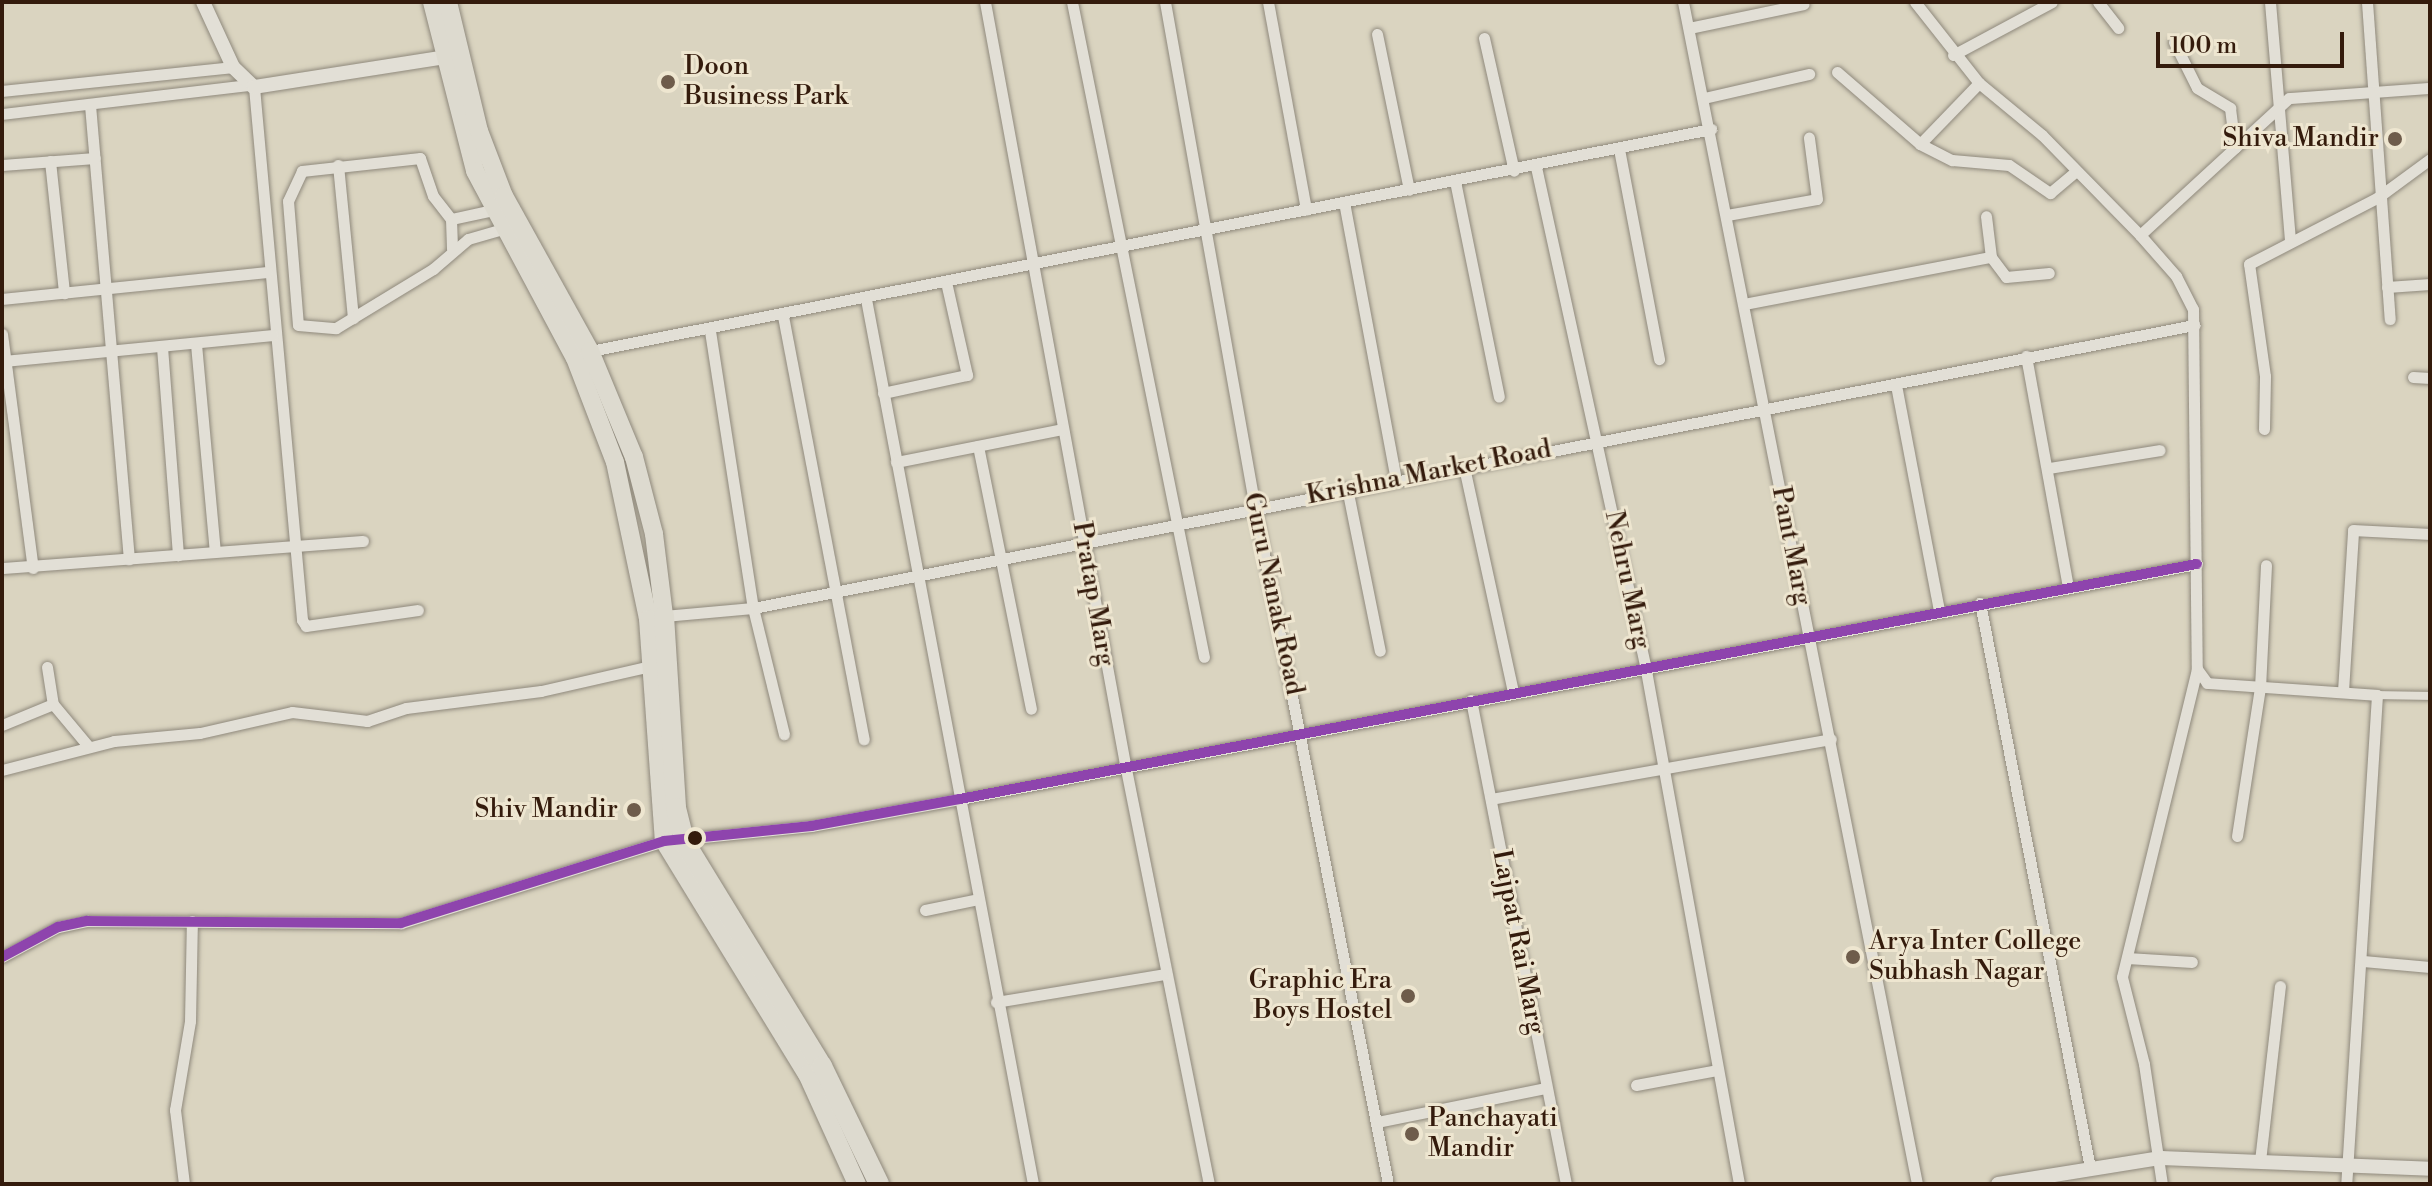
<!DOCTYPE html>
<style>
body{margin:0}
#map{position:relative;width:2432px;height:1186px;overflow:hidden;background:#dad4c0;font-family:"Libre Bodoni",serif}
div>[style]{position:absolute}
.roads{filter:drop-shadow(0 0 2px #8f897c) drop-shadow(0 0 2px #8f897c)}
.pedestrian>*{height:8px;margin:-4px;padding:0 4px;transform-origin:4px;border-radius:4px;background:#e2dfd6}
.minor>*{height:11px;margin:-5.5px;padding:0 5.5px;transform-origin:5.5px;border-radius:5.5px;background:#e2dfd6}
.tertiary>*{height:14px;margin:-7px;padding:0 7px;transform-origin:7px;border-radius:7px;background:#e2dfd6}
.trunk>*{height:18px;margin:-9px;padding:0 9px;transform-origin:9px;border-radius:9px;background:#dddacf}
.motorway>*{height:20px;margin:-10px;padding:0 10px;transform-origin:10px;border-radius:10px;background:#dddacf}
.bus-1>*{height:10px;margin:-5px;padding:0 5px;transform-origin:5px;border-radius:5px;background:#8e44ad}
.dots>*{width:22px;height:22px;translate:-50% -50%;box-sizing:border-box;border:4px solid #eee6d0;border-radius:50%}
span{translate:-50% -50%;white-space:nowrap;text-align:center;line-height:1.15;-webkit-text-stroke:6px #eee6d0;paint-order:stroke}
.poi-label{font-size:26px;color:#341b0c}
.left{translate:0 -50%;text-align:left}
.right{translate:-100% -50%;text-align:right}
.street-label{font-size:26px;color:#341b0c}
.frame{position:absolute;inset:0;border:4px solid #341b0c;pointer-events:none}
.scale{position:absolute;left:2156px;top:32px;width:188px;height:36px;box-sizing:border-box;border:4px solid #341b0c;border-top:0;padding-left:10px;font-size:24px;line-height:28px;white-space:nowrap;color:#341b0c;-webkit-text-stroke:6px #eee6d0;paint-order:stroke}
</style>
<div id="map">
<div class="roads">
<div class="pedestrian">
<i style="left:2377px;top:695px;width:53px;rotate:1.1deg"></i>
</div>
<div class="minor">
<i style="left:985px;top:2px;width:775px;rotate:79.59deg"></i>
<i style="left:1125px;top:764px;width:428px;rotate:78.7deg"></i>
<i style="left:1072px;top:2px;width:668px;rotate:78.61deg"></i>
<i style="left:1165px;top:2px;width:514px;rotate:79.91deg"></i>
<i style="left:1255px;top:508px;width:689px;rotate:78.87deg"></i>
<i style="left:1268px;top:2px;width:211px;rotate:79.6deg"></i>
<i style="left:1683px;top:2px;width:1205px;rotate:78.8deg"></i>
<i style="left:1915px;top:2px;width:103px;rotate:51.7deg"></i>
<i style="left:1979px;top:83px;width:82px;rotate:39.5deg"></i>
<i style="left:2042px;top:135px;width:140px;rotate:45.6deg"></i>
<i style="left:2140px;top:235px;width:55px;rotate:48.7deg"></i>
<i style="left:2176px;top:276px;width:37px;rotate:63deg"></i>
<i style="left:2193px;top:309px;width:360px;rotate:89.4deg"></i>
<i style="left:2197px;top:669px;width:317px;rotate:103.7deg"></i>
<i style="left:2122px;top:977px;width:90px;rotate:75.8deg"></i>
<i style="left:2144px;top:1064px;width:121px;rotate:81.5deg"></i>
<i style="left:2098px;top:2px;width:33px;rotate:52deg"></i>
<i style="left:2270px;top:2px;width:241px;rotate:85.2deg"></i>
<i style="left:2367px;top:2px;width:318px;rotate:85.9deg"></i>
<i style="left:1689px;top:28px;width:117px;rotate:-11.8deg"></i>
<i style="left:1377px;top:34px;width:159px;rotate:78.4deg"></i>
<i style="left:1484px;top:38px;width:136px;rotate:77.3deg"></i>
<i style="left:2174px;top:42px;width:51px;rotate:63.4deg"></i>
<i style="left:2197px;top:88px;width:39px;rotate:31deg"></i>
<i style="left:2230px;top:108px;width:40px;rotate:82.9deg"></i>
<i style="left:1953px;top:55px;width:112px;rotate:-28.2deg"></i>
<i style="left:1837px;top:72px;width:110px;rotate:40.9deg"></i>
<i style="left:1920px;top:144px;width:36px;rotate:27deg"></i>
<i style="left:1952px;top:160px;width:57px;rotate:5deg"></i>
<i style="left:2009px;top:165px;width:50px;rotate:34.3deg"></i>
<i style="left:2050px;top:193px;width:34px;rotate:-40deg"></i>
<i style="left:254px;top:87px;width:535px;rotate:84.85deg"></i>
<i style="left:302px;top:620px;width:7px;rotate:56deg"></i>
<i style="left:306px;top:626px;width:113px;rotate:-8.1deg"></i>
<i style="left:2px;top:91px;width:232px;rotate:-5.9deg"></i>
<i style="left:1704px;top:98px;width:108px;rotate:-12.9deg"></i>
<i style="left:90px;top:105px;width:456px;rotate:85.1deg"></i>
<i style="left:2px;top:114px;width:249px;rotate:-6.7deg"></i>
<i style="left:1920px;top:144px;width:85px;rotate:-46deg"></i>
<i style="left:1619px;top:149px;width:214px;rotate:79.2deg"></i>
<i style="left:50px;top:161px;width:133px;rotate:83.9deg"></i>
<i style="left:2px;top:165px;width:93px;rotate:-4.3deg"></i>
<i style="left:338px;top:165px;width:154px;rotate:84.4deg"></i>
<i style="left:1536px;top:167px;width:510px;rotate:77.65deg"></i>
<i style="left:1645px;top:665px;width:527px;rotate:79.73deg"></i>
<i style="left:1455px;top:181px;width:220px;rotate:78.5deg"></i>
<i style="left:1344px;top:202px;width:283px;rotate:79.4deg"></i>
<i style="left:493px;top:210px;width:43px;rotate:167.9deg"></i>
<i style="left:451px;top:219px;width:29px;rotate:-128deg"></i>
<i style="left:433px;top:196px;width:40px;rotate:-108.9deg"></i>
<i style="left:420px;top:158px;width:119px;rotate:173.7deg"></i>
<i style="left:302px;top:171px;width:33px;rotate:115deg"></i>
<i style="left:288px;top:201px;width:124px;rotate:85.4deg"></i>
<i style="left:298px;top:325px;width:38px;rotate:5deg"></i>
<i style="left:336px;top:328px;width:114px;rotate:-31.3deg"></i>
<i style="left:433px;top:269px;width:46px;rotate:-40.6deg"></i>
<i style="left:468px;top:239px;width:36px;rotate:-16deg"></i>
<i style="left:1727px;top:215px;width:91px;rotate:-10.1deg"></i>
<i style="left:1817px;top:199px;width:62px;rotate:-97.5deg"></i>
<i style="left:451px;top:219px;width:30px;rotate:88deg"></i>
<i style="left:2140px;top:235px;width:202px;rotate:-42.6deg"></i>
<i style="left:2289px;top:98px;width:141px;rotate:-4.1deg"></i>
<i style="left:1991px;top:257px;width:25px;rotate:53deg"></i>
<i style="left:2006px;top:277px;width:43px;rotate:-5.3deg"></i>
<i style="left:2387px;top:287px;width:43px;rotate:-4deg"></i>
<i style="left:2px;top:299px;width:266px;rotate:-5.8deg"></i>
<i style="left:866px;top:299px;width:901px;rotate:79.31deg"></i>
<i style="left:1744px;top:304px;width:251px;rotate:-10.8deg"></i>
<i style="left:1991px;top:257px;width:41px;rotate:-97deg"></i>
<i style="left:783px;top:316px;width:431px;rotate:79.2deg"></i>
<i style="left:710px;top:331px;width:280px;rotate:81.2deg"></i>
<i style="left:753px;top:608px;width:130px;rotate:76.2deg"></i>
<i style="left:2px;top:334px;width:236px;rotate:82.5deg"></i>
<i style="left:196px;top:344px;width:208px;rotate:84.8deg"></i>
<i style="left:162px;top:347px;width:209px;rotate:85.6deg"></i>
<i style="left:590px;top:351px;width:1143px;rotate:-11.2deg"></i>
<i style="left:2026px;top:356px;width:235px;rotate:79.7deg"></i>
<i style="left:4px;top:361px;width:270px;rotate:-5.5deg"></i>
<i style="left:2413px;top:377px;width:17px;rotate:3deg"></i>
<i style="left:1896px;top:385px;width:229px;rotate:79.2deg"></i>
<i style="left:883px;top:393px;width:86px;rotate:-12.1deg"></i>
<i style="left:967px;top:375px;width:95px;rotate:-102.7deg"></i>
<i style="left:2264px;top:429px;width:53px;rotate:-88.9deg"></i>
<i style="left:2265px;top:376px;width:113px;rotate:-98.1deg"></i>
<i style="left:2249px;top:264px;width:144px;rotate:-27.3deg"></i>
<i style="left:2377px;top:198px;width:66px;rotate:-36.3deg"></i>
<i style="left:978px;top:446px;width:268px;rotate:78.6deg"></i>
<i style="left:896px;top:462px;width:170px;rotate:-11.2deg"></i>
<i style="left:1464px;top:467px;width:230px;rotate:77.7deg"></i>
<i style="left:2049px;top:468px;width:112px;rotate:-9.2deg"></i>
<i style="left:1347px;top:488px;width:166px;rotate:78.6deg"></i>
<i style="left:2px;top:568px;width:362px;rotate:-4.3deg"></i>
<i style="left:1980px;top:603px;width:576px;rotate:78.98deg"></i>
<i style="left:664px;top:616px;width:89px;rotate:-5.1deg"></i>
<i style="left:753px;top:608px;width:1469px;rotate:-11.11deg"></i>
<i style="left:47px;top:667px;width:37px;rotate:81deg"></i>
<i style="left:2197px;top:669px;width:17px;rotate:54deg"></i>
<i style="left:2207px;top:683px;width:170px;rotate:4deg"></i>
<i style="left:2377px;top:695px;width:490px;rotate:93.6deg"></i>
<i style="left:2343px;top:691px;width:161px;rotate:-86.4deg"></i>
<i style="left:2353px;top:530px;width:77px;rotate:3deg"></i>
<i style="left:1471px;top:700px;width:493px;rotate:78.9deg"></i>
<i style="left:2px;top:725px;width:55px;rotate:-22.4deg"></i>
<i style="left:53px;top:704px;width:56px;rotate:50.1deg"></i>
<i style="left:2px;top:770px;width:116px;rotate:-14.5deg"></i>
<i style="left:114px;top:741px;width:86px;rotate:-5.3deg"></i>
<i style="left:200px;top:733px;width:94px;rotate:-12.9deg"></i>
<i style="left:292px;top:712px;width:76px;rotate:6.8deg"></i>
<i style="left:367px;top:721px;width:41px;rotate:-18.4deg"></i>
<i style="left:406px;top:708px;width:136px;rotate:-7.2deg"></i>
<i style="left:541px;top:691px;width:113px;rotate:-12.8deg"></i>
<i style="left:1491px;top:799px;width:345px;rotate:-10deg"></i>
<i style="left:2237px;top:836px;width:150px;rotate:-81.2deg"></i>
<i style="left:2260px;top:688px;width:123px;rotate:-87.2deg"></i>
<i style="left:925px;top:910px;width:54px;rotate:-11.7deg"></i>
<i style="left:2px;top:957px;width:64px;rotate:-28.2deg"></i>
<i style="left:58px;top:927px;width:30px;rotate:-12deg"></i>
<i style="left:87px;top:921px;width:314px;rotate:0.4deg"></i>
<i style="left:401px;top:923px;width:275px;rotate:-17.3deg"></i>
<i style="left:664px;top:841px;width:148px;rotate:-5.8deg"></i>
<i style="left:811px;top:826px;width:151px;rotate:-10.3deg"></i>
<i style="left:960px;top:799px;width:1259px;rotate:-10.76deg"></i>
<i style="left:2127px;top:958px;width:65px;rotate:3.5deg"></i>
<i style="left:2363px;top:961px;width:67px;rotate:5.1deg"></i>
<i style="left:996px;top:1002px;width:171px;rotate:-9.4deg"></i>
<i style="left:1636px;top:1085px;width:82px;rotate:-10.5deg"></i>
<i style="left:1377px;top:1122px;width:172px;rotate:-11.4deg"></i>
<i style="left:2260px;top:1161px;width:176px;rotate:-83.5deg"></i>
<i style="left:184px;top:1184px;width:75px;rotate:-96.9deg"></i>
<i style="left:175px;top:1110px;width:90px;rotate:-80.4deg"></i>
<i style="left:190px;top:1021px;width:100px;rotate:-88.9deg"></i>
</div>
<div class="tertiary">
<i style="left:203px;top:2px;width:72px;rotate:65.2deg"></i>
<i style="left:233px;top:67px;width:29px;rotate:44deg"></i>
<i style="left:254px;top:87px;width:201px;rotate:-8.9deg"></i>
<i style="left:1998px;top:1184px;width:165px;rotate:-9.1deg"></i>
<i style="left:2161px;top:1158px;width:269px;rotate:2.3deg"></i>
</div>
<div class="trunk">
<i style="left:432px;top:2px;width:174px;rotate:75.7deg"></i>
<i style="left:475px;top:171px;width:212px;rotate:61.9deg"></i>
<i style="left:575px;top:358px;width:111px;rotate:69deg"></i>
<i style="left:615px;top:462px;width:160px;rotate:78.1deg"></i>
<i style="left:648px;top:619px;width:223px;rotate:85.9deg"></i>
<i style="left:664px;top:841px;width:273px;rotate:58.5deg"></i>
<i style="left:807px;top:1074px;width:121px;rotate:65.6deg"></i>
<i style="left:448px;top:2px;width:133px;rotate:76.5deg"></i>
<i style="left:479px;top:131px;width:70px;rotate:69deg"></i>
<i style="left:504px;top:196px;width:177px;rotate:61deg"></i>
<i style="left:590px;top:351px;width:115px;rotate:67.5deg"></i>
<i style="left:634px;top:457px;width:80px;rotate:75.4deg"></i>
<i style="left:654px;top:534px;width:83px;rotate:83deg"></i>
</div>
<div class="motorway">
<i style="left:664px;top:616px;width:192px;rotate:86.4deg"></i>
<i style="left:676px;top:808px;width:34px;rotate:76deg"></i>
<i style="left:684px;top:841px;width:264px;rotate:58.5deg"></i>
<i style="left:822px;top:1066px;width:131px;rotate:64.2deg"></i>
</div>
</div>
<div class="bus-1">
<i style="left:2px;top:957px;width:64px;rotate:-28.2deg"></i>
<i style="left:58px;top:927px;width:30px;rotate:-12deg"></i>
<i style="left:87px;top:921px;width:314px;rotate:0.4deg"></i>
<i style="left:401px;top:923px;width:275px;rotate:-17.3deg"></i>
<i style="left:664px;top:841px;width:148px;rotate:-5.8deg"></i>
<i style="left:811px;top:826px;width:151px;rotate:-10.3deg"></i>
<i style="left:960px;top:799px;width:1259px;rotate:-10.76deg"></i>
</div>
<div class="dots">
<i style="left:668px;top:82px;background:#6e5c4b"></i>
<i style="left:2395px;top:139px;background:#6e5c4b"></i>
<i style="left:634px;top:810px;background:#6e5c4b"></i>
<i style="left:695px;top:838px;background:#341b0c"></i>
<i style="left:1853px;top:957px;background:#6e5c4b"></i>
<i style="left:1408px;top:996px;background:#6e5c4b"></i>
<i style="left:1412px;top:1134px;background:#6e5c4b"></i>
</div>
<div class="poi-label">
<span class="left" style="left:684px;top:82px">Doon<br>Business Park</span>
<span class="right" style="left:2379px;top:139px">Shiva Mandir</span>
<span class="right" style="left:618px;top:810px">Shiv Mandir</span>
<span class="left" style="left:1869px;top:957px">Arya Inter College<br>Subhash Nagar</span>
<span class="right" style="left:1392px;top:996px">Graphic Era<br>Boys Hostel</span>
<span class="left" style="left:1428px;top:1134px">Panchayati<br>Mandir</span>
</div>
<div class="street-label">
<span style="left:1429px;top:473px;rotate:-11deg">Krishna Market Road</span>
<span style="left:1791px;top:546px;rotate:79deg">Pant Marg</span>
<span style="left:1627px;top:580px;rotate:78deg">Nehru Marg</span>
<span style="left:1093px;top:594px;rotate:80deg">Pratap Marg</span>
<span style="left:1273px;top:594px;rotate:78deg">Guru Nanak Road</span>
<span style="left:1518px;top:942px;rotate:79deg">Lajpat Rai Marg</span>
</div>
<div class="frame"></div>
<div class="scale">100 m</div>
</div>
